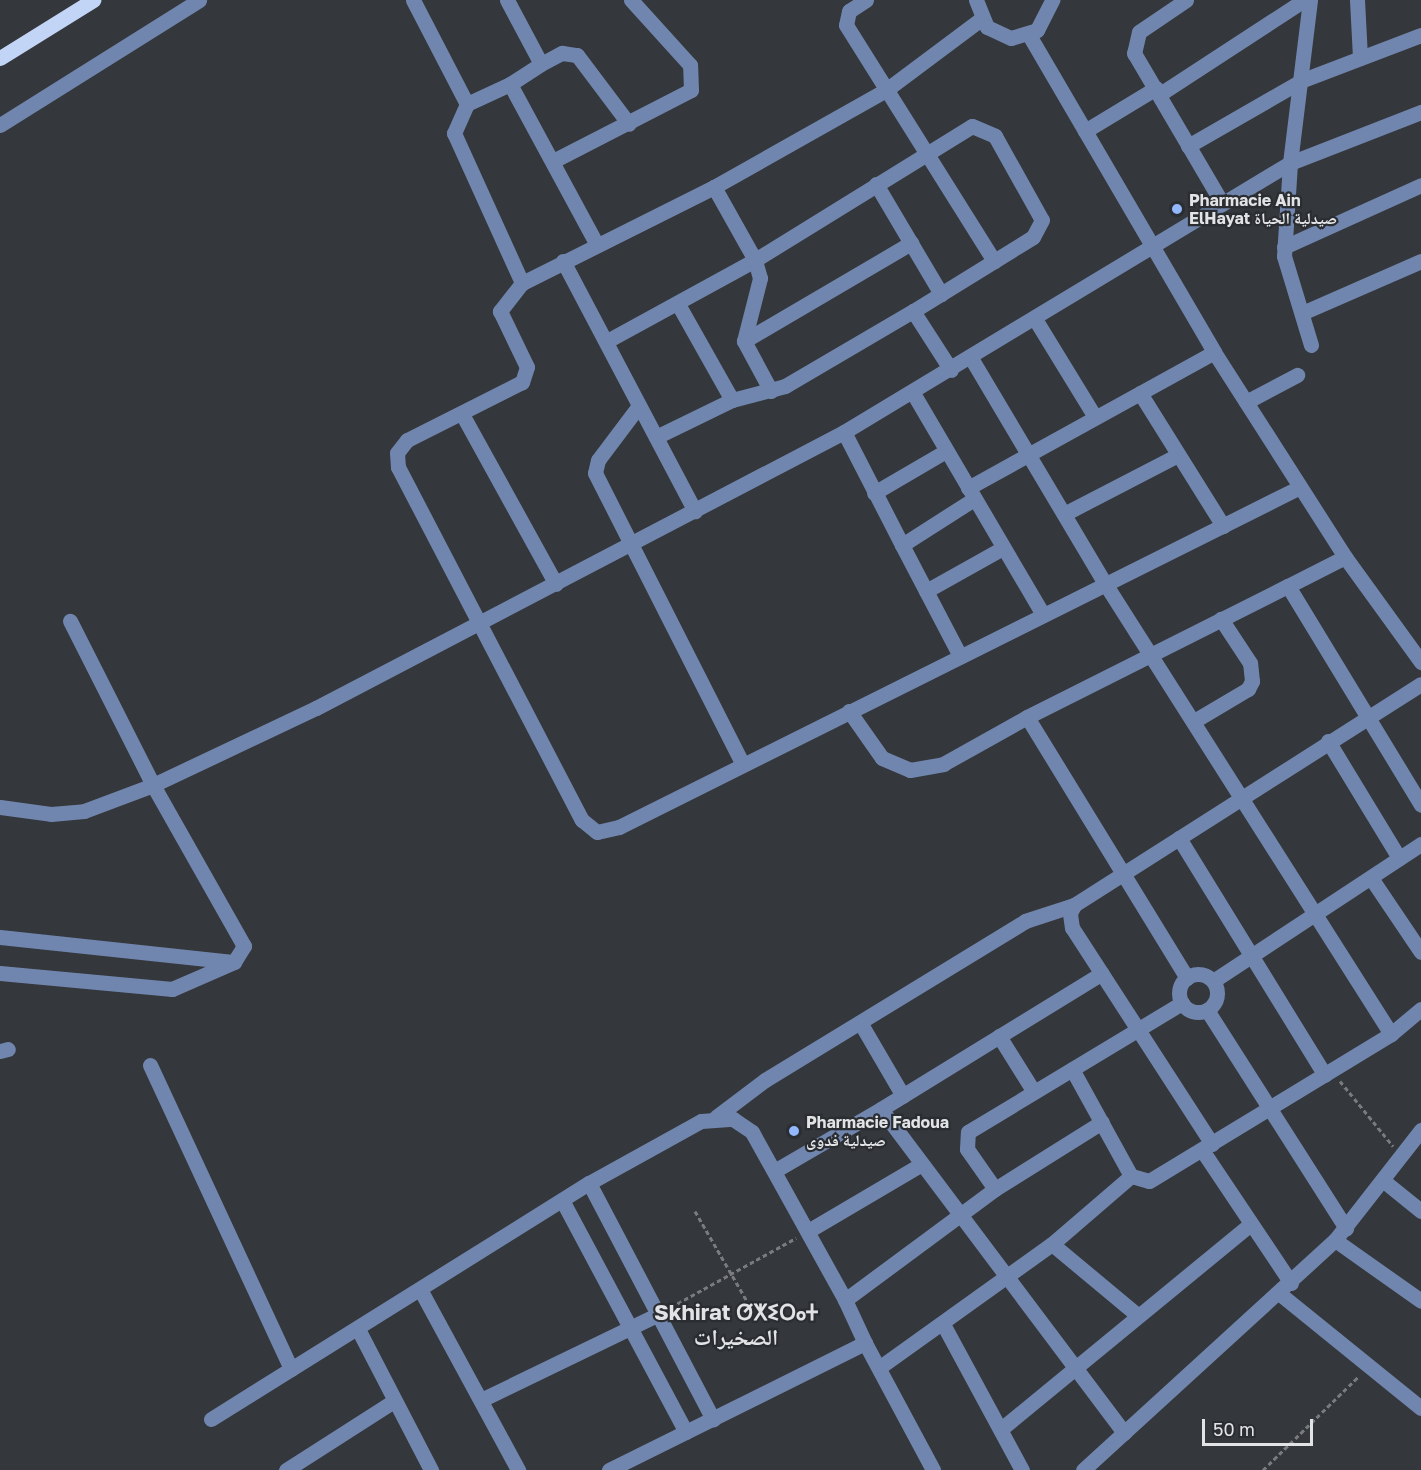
<!DOCTYPE html>
<meta charset="utf-8">
<style>
body{margin:0}
#map{position:relative;width:1421px;height:1470px;overflow:hidden;background:#34373b;font-family:"Golos Text","Noto Naskh Arabic","Noto Sans Tifinagh",sans-serif}
div>[style]{position:absolute}
.path>*{height:3px;margin-top:-1.5px;transform-origin:0;background:repeating-linear-gradient(90deg,#797b7f 0 4.5px,transparent 0 7.5px)}
.minor>*{height:15px;margin:-7.5px;padding:0 7.5px;transform-origin:7.5px;border-radius:7.5px;background:#7186ae}
.minor>.ring{margin:-7.5px;padding:0;box-sizing:content-box;background:none;border:15px solid #7186ae;border-radius:50%}
.major>*{height:15px;margin:-7.5px;padding:0 7.5px;transform-origin:7.5px;border-radius:7.5px;background:#c3d5f6}
.dots>*{width:16px;height:16px;translate:-50% -50%;box-sizing:border-box;border:3px solid #2a2d31;border-radius:50%}
span{translate:-50% -50%;white-space:nowrap;text-align:center;line-height:1.15;-webkit-text-stroke:4.5px #2a2d31;paint-order:stroke}
.poi-label{font-size:16px;color:#e1e3e5;font-weight:700}
.left{translate:0 -50%;text-align:left}
.district-label{font-size:22px;color:#e1e3e5;font-weight:700}
.scale{position:absolute;left:1202px;top:1419px;width:111px;height:27px;box-sizing:border-box;border:3px solid #e1e3e5;border-top:0;padding-left:8px;font-size:18px;line-height:21px;white-space:nowrap;color:#e1e3e5;-webkit-text-stroke:4px #2a2d31;paint-order:stroke}
</style>
<div id="map">
<div class="path">
<i style="left:1340px;top:1081px;width:84px;rotate:50.8deg"></i>
<i style="left:695px;top:1211px;width:112px;rotate:60deg"></i>
<i style="left:671px;top:1307px;width:143px;rotate:-28.9deg"></i>
<i style="left:1263px;top:1470px;width:134px;rotate:-44.4deg"></i>
</div>
<div class="minor">
<i style="left:413px;top:0;width:117px;rotate:62.6deg"></i>
<i style="left:507px;top:0;width:72px;rotate:62deg"></i>
<i style="left:541px;top:64px;width:37px;rotate:147deg"></i>
<i style="left:510px;top:84px;width:183px;rotate:61.6deg"></i>
<i style="left:866px;top:0;width:20px;rotate:147deg"></i>
<i style="left:849px;top:11px;width:14px;rotate:102deg"></i>
<i style="left:846px;top:25px;width:279px;rotate:57.9deg"></i>
<i style="left:976px;top:0;width:29px;rotate:68deg"></i>
<i style="left:987px;top:27px;width:26px;rotate:25deg"></i>
<i style="left:1011px;top:38px;width:27px;rotate:-17deg"></i>
<i style="left:1037px;top:30px;width:34px;rotate:-63deg"></i>
<i style="left:1186px;top:0;width:57px;rotate:145.8deg"></i>
<i style="left:1139px;top:32px;width:22px;rotate:103deg"></i>
<i style="left:1134px;top:53px;width:174px;rotate:59.6deg"></i>
<i style="left:1357px;top:0;width:58px;rotate:87deg"></i>
<i style="left:981px;top:19px;width:119px;rotate:143.2deg"></i>
<i style="left:886px;top:90px;width:197px;rotate:150.6deg"></i>
<i style="left:714px;top:187px;width:215px;rotate:153.4deg"></i>
<i style="left:522px;top:283px;width:36px;rotate:128deg"></i>
<i style="left:500px;top:311px;width:62px;rotate:64.3deg"></i>
<i style="left:527px;top:367px;width:16px;rotate:108deg"></i>
<i style="left:522px;top:382px;width:129px;rotate:153.2deg"></i>
<i style="left:407px;top:440px;width:16px;rotate:128deg"></i>
<i style="left:397px;top:453px;width:14px;rotate:86deg"></i>
<i style="left:398px;top:467px;width:398px;rotate:62.5deg"></i>
<i style="left:582px;top:820px;width:19px;rotate:39deg"></i>
<i style="left:597px;top:832px;width:23px;rotate:-13deg"></i>
<i style="left:619px;top:827px;width:761px;rotate:-26.53deg"></i>
<i style="left:1029px;top:35px;width:367px;rotate:59.7deg"></i>
<i style="left:1214px;top:352px;width:243px;rotate:57.4deg"></i>
<i style="left:1345px;top:557px;width:130px;rotate:54.1deg"></i>
<i style="left:541px;top:64px;width:24px;rotate:-28deg"></i>
<i style="left:562px;top:53px;width:15px;rotate:8deg"></i>
<i style="left:577px;top:55px;width:86px;rotate:53deg"></i>
<i style="left:510px;top:84px;width:47px;rotate:155.1deg"></i>
<i style="left:467px;top:104px;width:32px;rotate:114deg"></i>
<i style="left:454px;top:133px;width:165px;rotate:65.6deg"></i>
<i style="left:1160px;top:94px;width:172px;rotate:-33.1deg"></i>
<i style="left:0;top:125px;width:235px;rotate:-32.1deg"></i>
<i style="left:1085px;top:131px;width:83px;rotate:-31.2deg"></i>
<i style="left:1188px;top:146px;width:133px;rotate:-29.9deg"></i>
<i style="left:1303px;top:80px;width:126px;rotate:-20.9deg"></i>
<i style="left:553px;top:161px;width:155px;rotate:-27.2deg"></i>
<i style="left:691px;top:90px;width:25px;rotate:-92deg"></i>
<i style="left:690px;top:65px;width:88px;rotate:-132.2deg"></i>
<i style="left:876px;top:184px;width:128px;rotate:59.4deg"></i>
<i style="left:1284px;top:247px;width:150px;rotate:-24.3deg"></i>
<i style="left:563px;top:261px;width:283px;rotate:62.2deg"></i>
<i style="left:1302px;top:313px;width:130px;rotate:-23.6deg"></i>
<i style="left:1035px;top:319px;width:115px;rotate:58.5deg"></i>
<i style="left:607px;top:341px;width:169px;rotate:-28.7deg"></i>
<i style="left:755px;top:260px;width:84px;rotate:-119.3deg"></i>
<i style="left:744px;top:341px;width:65px;rotate:-75.7deg"></i>
<i style="left:760px;top:278px;width:19px;rotate:-106deg"></i>
<i style="left:755px;top:260px;width:255px;rotate:-31.7deg"></i>
<i style="left:972px;top:126px;width:25px;rotate:23deg"></i>
<i style="left:995px;top:136px;width:96px;rotate:60.8deg"></i>
<i style="left:1042px;top:220px;width:19px;rotate:118deg"></i>
<i style="left:1033px;top:237px;width:141px;rotate:148.3deg"></i>
<i style="left:913px;top:311px;width:70px;rotate:57.2deg"></i>
<i style="left:1311px;top:345px;width:93px;rotate:-106.9deg"></i>
<i style="left:1284px;top:256px;width:93px;rotate:-86.3deg"></i>
<i style="left:1290px;top:163px;width:141px;rotate:-21.3deg"></i>
<i style="left:971px;top:358px;width:264px;rotate:59.3deg"></i>
<i style="left:1106px;top:585px;width:532px;rotate:57.59deg"></i>
<i style="left:1391px;top:1034px;width:283px;rotate:148.7deg"></i>
<i style="left:1149px;top:1181px;width:19px;rotate:-164deg"></i>
<i style="left:1131px;top:1176px;width:122px;rotate:-118.9deg"></i>
<i style="left:771px;top:391px;width:57px;rotate:-118.4deg"></i>
<i style="left:744px;top:341px;width:194px;rotate:-30.4deg"></i>
<i style="left:913px;top:393px;width:257px;rotate:59.6deg"></i>
<i style="left:1140px;top:393px;width:157px;rotate:58deg"></i>
<i style="left:732px;top:400px;width:55px;rotate:-14.8deg"></i>
<i style="left:785px;top:386px;width:148px;rotate:-30.4deg"></i>
<i style="left:1246px;top:402px;width:58px;rotate:-27.9deg"></i>
<i style="left:638px;top:407px;width:66px;rotate:127deg"></i>
<i style="left:598px;top:460px;width:13px;rotate:103deg"></i>
<i style="left:595px;top:473px;width:325px;rotate:63.1deg"></i>
<i style="left:462px;top:414px;width:194px;rotate:61.1deg"></i>
<i style="left:844px;top:432px;width:127px;rotate:62.8deg"></i>
<i style="left:902px;top:545px;width:85px;rotate:-32.6deg"></i>
<i style="left:656px;top:437px;width:85px;rotate:-26deg"></i>
<i style="left:732px;top:400px;width:108px;rotate:-119.4deg"></i>
<i style="left:968px;top:488px;width:281px;rotate:-28.9deg"></i>
<i style="left:874px;top:493px;width:83px;rotate:-30.3deg"></i>
<i style="left:1064px;top:514px;width:128px;rotate:-27.4deg"></i>
<i style="left:902px;top:545px;width:125px;rotate:62.4deg"></i>
<i style="left:1345px;top:557px;width:64px;rotate:153deg"></i>
<i style="left:1288px;top:586px;width:256px;rotate:58.7deg"></i>
<i style="left:926px;top:591px;width:88px;rotate:-29.2deg"></i>
<i style="left:849px;top:711px;width:57px;rotate:54.9deg"></i>
<i style="left:882px;top:758px;width:30px;rotate:23deg"></i>
<i style="left:910px;top:770px;width:34px;rotate:-10deg"></i>
<i style="left:943px;top:764px;width:96px;rotate:-29.2deg"></i>
<i style="left:1194px;top:721px;width:63px;rotate:-30.7deg"></i>
<i style="left:1248px;top:689px;width:9px;rotate:-63deg"></i>
<i style="left:1252px;top:681px;width:18px;rotate:-96deg"></i>
<i style="left:1250px;top:663px;width:53px;rotate:-123.4deg"></i>
<i style="left:1328px;top:741px;width:137px;rotate:58.7deg"></i>
<i style="left:0;top:807px;width:51px;rotate:7.8deg"></i>
<i style="left:51px;top:814px;width:33px;rotate:-5deg"></i>
<i style="left:84px;top:811px;width:74px;rotate:-20.6deg"></i>
<i style="left:153px;top:785px;width:180px;rotate:-25.3deg"></i>
<i style="left:316px;top:708px;width:596px;rotate:-27.6deg"></i>
<i style="left:844px;top:432px;width:521px;rotate:-31.1deg"></i>
<i style="left:1290px;top:163px;width:164px;rotate:-83deg"></i>
<i style="left:1179px;top:838px;width:278px;rotate:58.4deg"></i>
<i style="left:1371px;top:878px;width:89px;rotate:56deg"></i>
<i style="left:0;top:937px;width:234px;rotate:6.1deg"></i>
<i style="left:0;top:973px;width:173px;rotate:5.3deg"></i>
<i style="left:172px;top:989px;width:68px;rotate:-23.5deg"></i>
<i style="left:234px;top:962px;width:19px;rotate:-58deg"></i>
<i style="left:244px;top:946px;width:185px;rotate:-119.5deg"></i>
<i style="left:153px;top:785px;width:184px;rotate:-116.8deg"></i>
<i class="ring" style="left:1179px;top:974px;width:23px;height:23px"></i>
<i style="left:1187px;top:978px;width:306px;rotate:-121.5deg"></i>
<i style="left:1027px;top:717px;width:292px;rotate:-26.7deg"></i>
<i style="left:1213px;top:981px;width:249px;rotate:-33.4deg"></i>
<i style="left:1207px;top:1010px;width:259px;rotate:57.5deg"></i>
<i style="left:861px;top:1024px;width:83px;rotate:59.7deg"></i>
<i style="left:1391px;top:1034px;width:39px;rotate:-40deg"></i>
<i style="left:999px;top:1036px;width:66px;rotate:58deg"></i>
<i style="left:0;top:1051px;width:8px;rotate:-14deg"></i>
<i style="left:150px;top:1065px;width:335px;rotate:65.1deg"></i>
<i style="left:881px;top:1109px;width:259px;rotate:-31.6deg"></i>
<i style="left:716px;top:1117px;width:61px;rotate:-37.1deg"></i>
<i style="left:765px;top:1080px;width:305px;rotate:-31.4deg"></i>
<i style="left:1025px;top:921px;width:52px;rotate:-18.1deg"></i>
<i style="left:1212px;top:1144px;width:257px;rotate:-122.9deg"></i>
<i style="left:1072px;top:928px;width:15px;rotate:-98deg"></i>
<i style="left:1070px;top:913px;width:9px;rotate:-63deg"></i>
<i style="left:1074px;top:905px;width:411px;rotate:-32.5deg"></i>
<i style="left:1202px;top:1150px;width:160px;rotate:56.2deg"></i>
<i style="left:776px;top:1170px;width:121px;rotate:-30.2deg"></i>
<i style="left:881px;top:1109px;width:405px;rotate:53.1deg"></i>
<i style="left:1385px;top:1182px;width:46px;rotate:38.9deg"></i>
<i style="left:589px;top:1183px;width:267px;rotate:62.3deg"></i>
<i style="left:995px;top:1189px;width:49px;rotate:-125deg"></i>
<i style="left:967px;top:1149px;width:17px;rotate:-87deg"></i>
<i style="left:968px;top:1132px;width:250px;rotate:-31.1deg"></i>
<i style="left:562px;top:1200px;width:263px;rotate:61.9deg"></i>
<i style="left:808px;top:1231px;width:130px;rotate:-30.5deg"></i>
<i style="left:1335px;top:1240px;width:105px;rotate:35.3deg"></i>
<i style="left:1052px;top:1244px;width:104px;rotate:-40.7deg"></i>
<i style="left:421px;top:1291px;width:204px;rotate:61.5deg"></i>
<i style="left:1280px;top:1294px;width:181px;rotate:39deg"></i>
<i style="left:943px;top:1324px;width:166px;rotate:61.6deg"></i>
<i style="left:359px;top:1331px;width:157px;rotate:62.6deg"></i>
<i style="left:865px;top:1343px;width:144px;rotate:61.8deg"></i>
<i style="left:880px;top:1367px;width:211px;rotate:-35.6deg"></i>
<i style="left:1052px;top:1244px;width:109px;rotate:39.8deg"></i>
<i style="left:481px;top:1400px;width:198px;rotate:-25.8deg"></i>
<i style="left:211px;top:1419px;width:446px;rotate:-32deg"></i>
<i style="left:589px;top:1183px;width:128px;rotate:-29deg"></i>
<i style="left:701px;top:1121px;width:32px;rotate:-4deg"></i>
<i style="left:733px;top:1119px;width:23px;rotate:34deg"></i>
<i style="left:752px;top:1132px;width:192px;rotate:61deg"></i>
<i style="left:845px;top:1300px;width:187px;rotate:-36.5deg"></i>
<i style="left:995px;top:1189px;width:126px;rotate:-32.1deg"></i>
<i style="left:1001px;top:1429px;width:323px;rotate:-39.4deg"></i>
<i style="left:286px;top:1470px;width:128px;rotate:-32.6deg"></i>
<i style="left:609px;top:1470px;width:286px;rotate:-26.4deg"></i>
<i style="left:865px;top:1343px;width:47px;rotate:-114.9deg"></i>
<i style="left:1083px;top:1470px;width:341px;rotate:-42.4deg"></i>
<i style="left:1335px;top:1240px;width:140px;rotate:-52deg"></i>
</div>
<div class="major">
<i style="left:0;top:58px;width:110px;rotate:-31.9deg"></i>
</div>
<div class="dots">
<i style="left:1177px;top:209px;background:#92b7fd"></i>
<i style="left:794px;top:1131px;background:#92b7fd"></i>
</div>
<div class="poi-label">
<span class="left" style="left:1189px;top:209px">Pharmacie Ain<br>ElHayat صيدلية الحياة</span>
<span class="left" style="left:806px;top:1131px">Pharmacie Fadoua<br>صيدلية فدوى</span>
</div>
<div class="district-label">
<span style="left:736px;top:1324px">Skhirat ⵚⵅⵉⵔⴰⵜ<br>الصخيرات</span>
</div>
<div class="scale">50 m</div>
</div>
